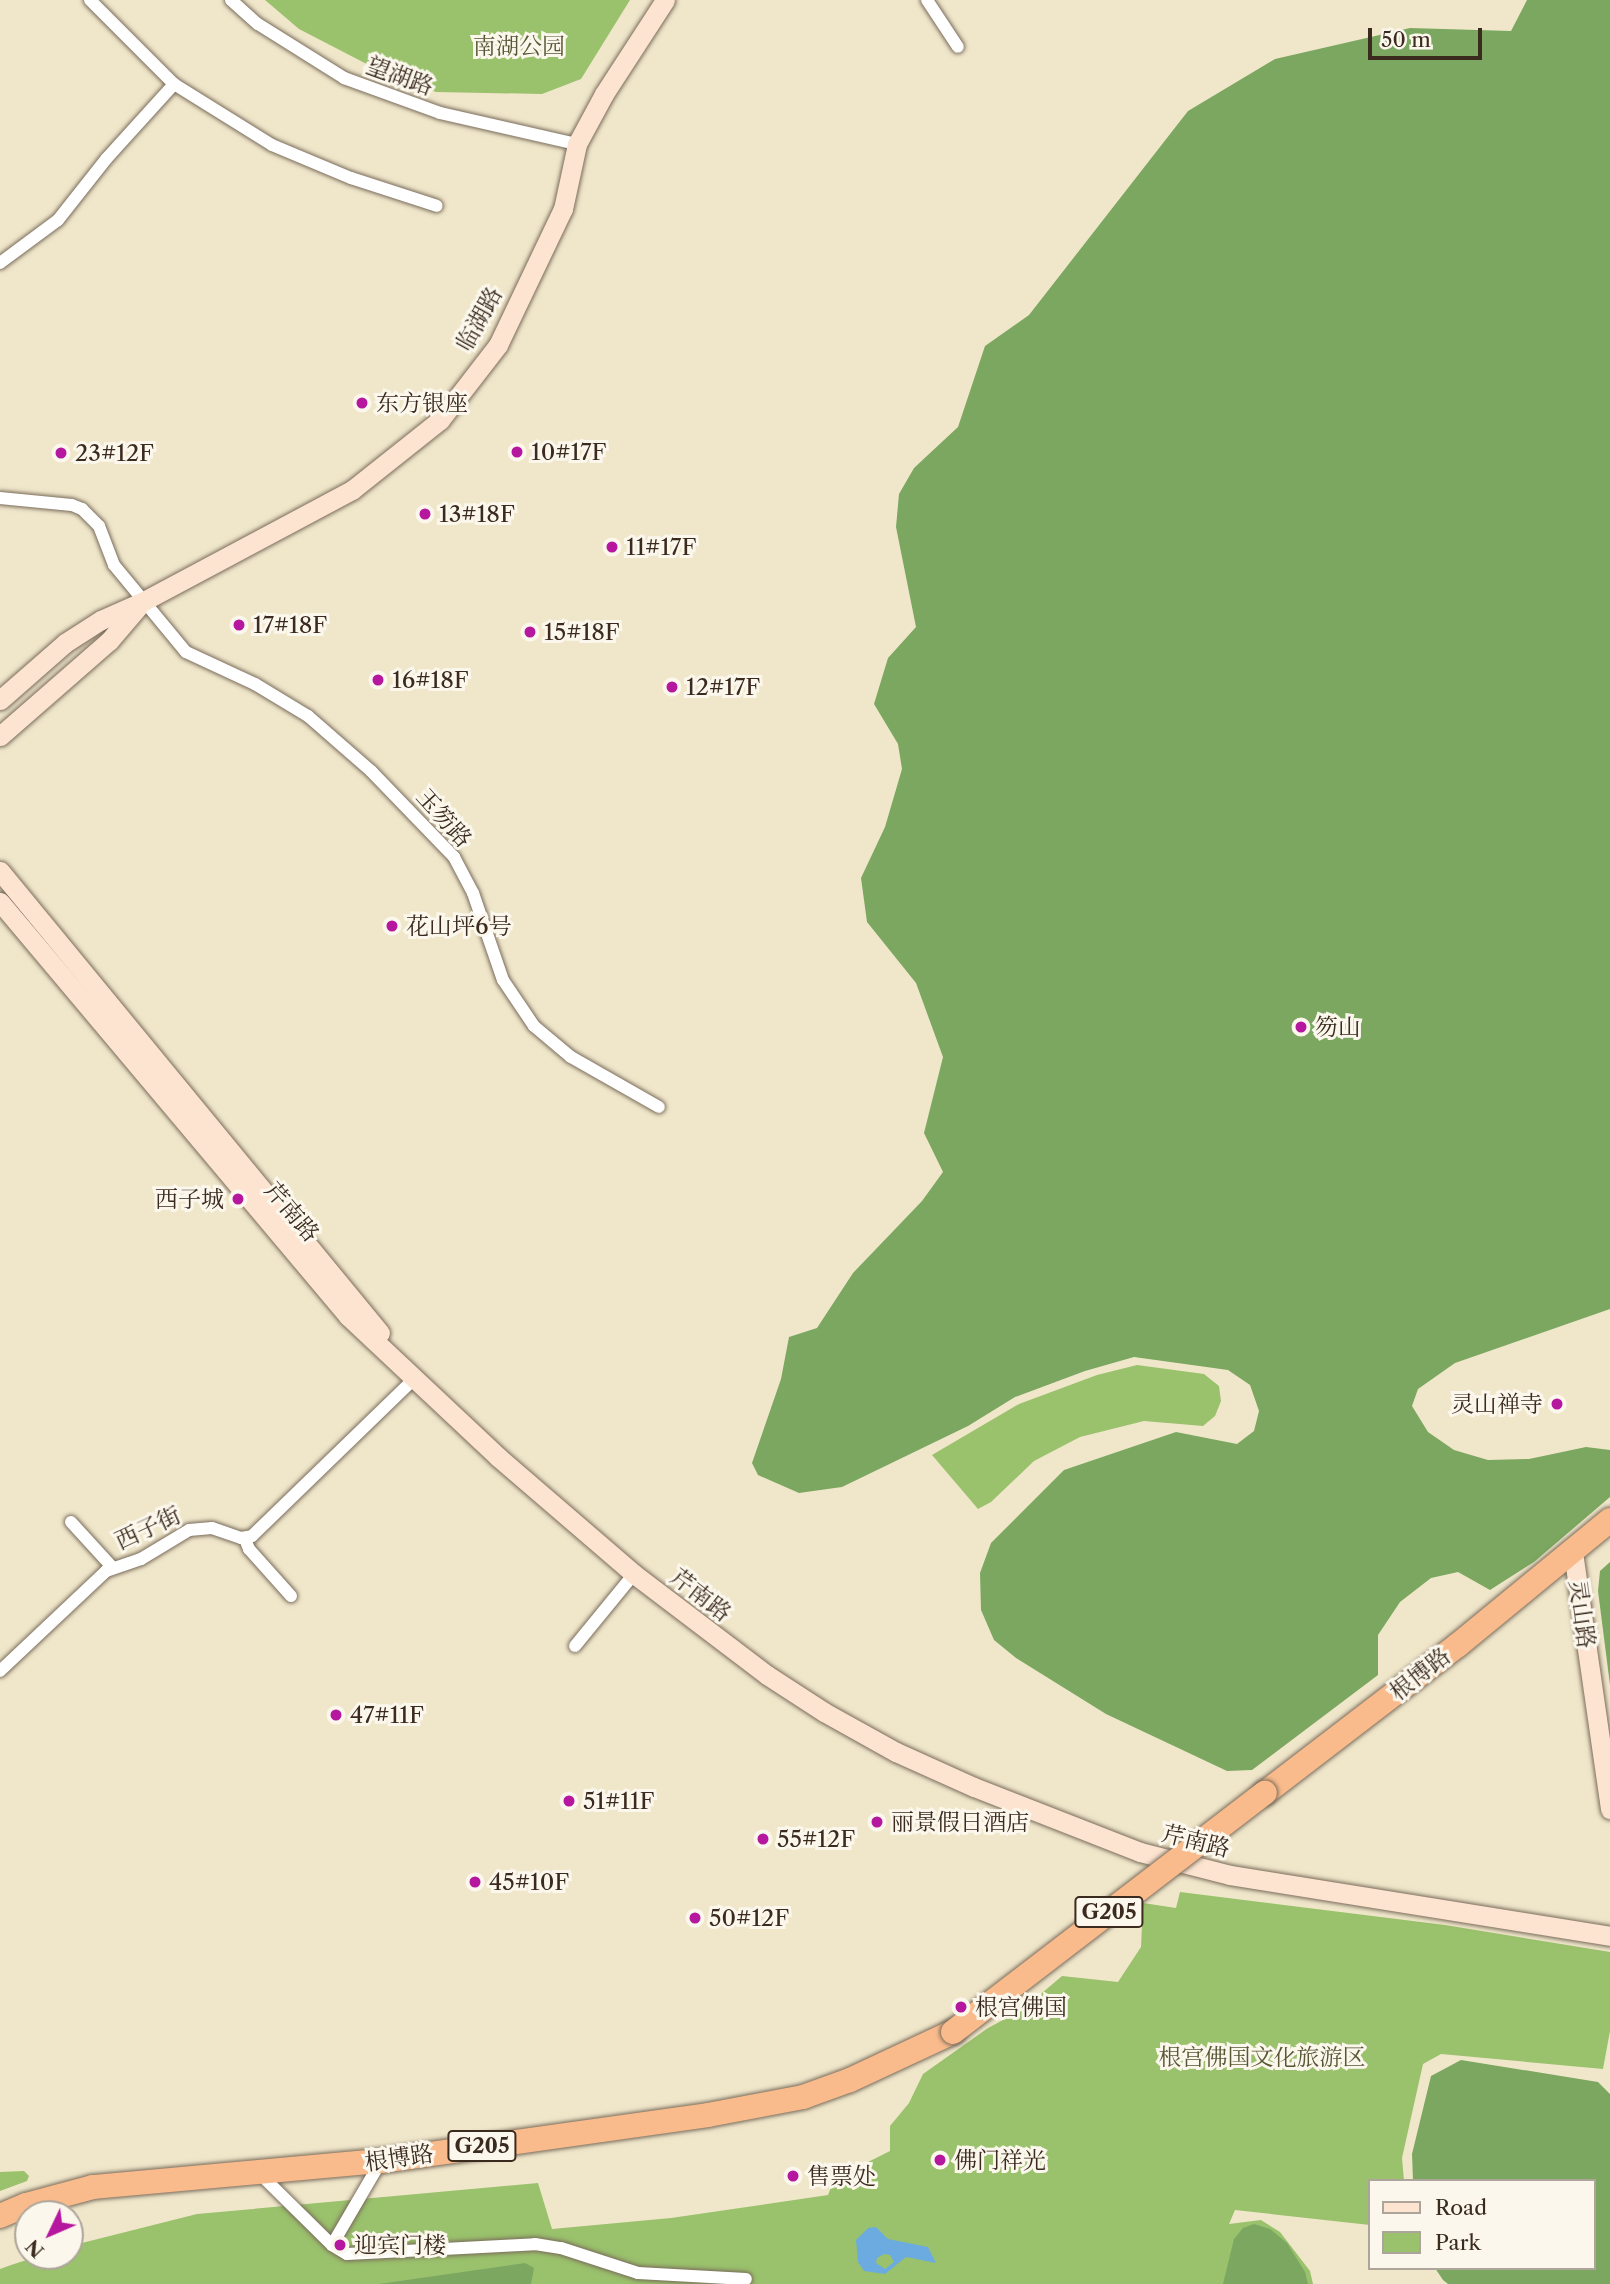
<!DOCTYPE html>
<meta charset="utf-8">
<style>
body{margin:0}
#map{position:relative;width:1610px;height:2284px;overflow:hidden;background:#f0e7cb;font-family:"Libre Caslon Text","Noto Serif SC",serif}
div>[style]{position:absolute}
.green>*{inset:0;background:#9ac16c}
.forest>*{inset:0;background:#7ba760}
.water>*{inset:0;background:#6cabdf}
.roads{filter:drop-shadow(0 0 2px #7a6c5b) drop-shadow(0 0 2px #7a6c5b)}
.street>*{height:12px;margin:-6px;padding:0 6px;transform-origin:6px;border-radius:6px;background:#fff}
.secondary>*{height:19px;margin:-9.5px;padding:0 9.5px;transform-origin:9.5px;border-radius:9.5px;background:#fde4d1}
.highway>*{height:24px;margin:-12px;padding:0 12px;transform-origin:12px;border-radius:12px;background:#fabb8c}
.bridges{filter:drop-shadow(0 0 2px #7a6c5b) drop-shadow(0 0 2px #7a6c5b)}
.highway-bridge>*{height:24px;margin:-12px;padding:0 12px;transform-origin:12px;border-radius:12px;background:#fabb8c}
.dots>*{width:19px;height:19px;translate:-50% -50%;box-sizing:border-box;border:4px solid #fbf7ec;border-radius:50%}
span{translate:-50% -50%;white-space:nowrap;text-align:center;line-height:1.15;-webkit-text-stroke:6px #fbf7ec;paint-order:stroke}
.shield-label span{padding:2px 5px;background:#fbf7ec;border:2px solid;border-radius:5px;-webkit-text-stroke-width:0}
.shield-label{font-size:21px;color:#3b2a1e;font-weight:700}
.park-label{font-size:23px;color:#585735}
.street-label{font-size:23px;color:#3b2a1e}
.poi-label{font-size:23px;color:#3b2a1e}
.left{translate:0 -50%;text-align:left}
.right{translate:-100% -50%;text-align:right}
.legend{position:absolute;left:1368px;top:2179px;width:228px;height:91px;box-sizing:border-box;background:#fbf7ec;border:2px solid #aea59a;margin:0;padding:9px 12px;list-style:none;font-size:21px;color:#3b2a1e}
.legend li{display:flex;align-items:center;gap:14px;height:35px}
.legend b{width:35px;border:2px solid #aea59a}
.north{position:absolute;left:14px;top:2200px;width:70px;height:70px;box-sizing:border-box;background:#fbf7ec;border:2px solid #aea59a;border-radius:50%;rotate:226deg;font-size:19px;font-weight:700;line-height:28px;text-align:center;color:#3b2a1e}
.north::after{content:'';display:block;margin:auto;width:24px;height:32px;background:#b5179e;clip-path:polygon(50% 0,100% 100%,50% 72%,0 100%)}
.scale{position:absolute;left:1368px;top:28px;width:114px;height:32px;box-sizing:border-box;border:4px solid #3b2a1e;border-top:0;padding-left:9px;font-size:21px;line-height:24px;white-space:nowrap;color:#3b2a1e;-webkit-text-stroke:5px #fbf7ec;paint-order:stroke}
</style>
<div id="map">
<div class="green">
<i style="clip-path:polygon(265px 0,630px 0,581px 79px,542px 94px,436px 92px,386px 74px,299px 29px)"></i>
<i style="clip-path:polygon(1137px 1365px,1204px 1374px,1219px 1386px,1221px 1401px,1215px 1416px,1203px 1426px,1144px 1421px,1080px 1437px,1034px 1461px,991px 1502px,978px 1509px,932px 1455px,1019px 1404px,1097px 1375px)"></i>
<i style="clip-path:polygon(1180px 1892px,1445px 1925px,1610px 1952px,1610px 2031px,1603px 2069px,1441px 2054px,1423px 2064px,1402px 2158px,1404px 2181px,1370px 2181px,1370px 2225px,1235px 2210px,1229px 2224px,1261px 2220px,1280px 2232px,1310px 2271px,1313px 2284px,0 2284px,0 2269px,11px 2265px,39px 2256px,70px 2256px,70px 2246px,197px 2214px,538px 2183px,552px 2229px,671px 2218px,828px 2195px,834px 2179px,890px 2151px,890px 2126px,909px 2103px,923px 2074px,988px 2028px,1022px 2010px,1062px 1976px,1118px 1982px,1141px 1947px,1143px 1903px,1176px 1908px)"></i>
<i style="clip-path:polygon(24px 2171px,29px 2176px,27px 2181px,0 2191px,0 2172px)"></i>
</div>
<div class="forest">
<i style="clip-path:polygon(1527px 0,1610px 0,1610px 1309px,1455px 1363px,1418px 1389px,1412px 1406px,1428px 1432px,1454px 1450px,1488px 1460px,1529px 1459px,1586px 1447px,1610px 1450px,1610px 1497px,1534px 1562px,1490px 1590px,1458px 1572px,1431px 1578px,1400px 1602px,1378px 1635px,1378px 1675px,1252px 1770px,1227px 1771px,1106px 1714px,1016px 1658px,994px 1640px,981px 1610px,980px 1573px,991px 1543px,1064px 1470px,1176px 1432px,1237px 1444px,1254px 1431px,1259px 1411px,1250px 1385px,1228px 1370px,1134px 1357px,1085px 1371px,1015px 1397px,968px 1426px,842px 1487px,799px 1493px,758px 1475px,752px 1463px,781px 1379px,789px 1337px,817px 1328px,853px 1273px,922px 1201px,943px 1172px,924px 1133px,943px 1057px,916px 983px,867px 922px,861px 878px,885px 827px,902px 769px,898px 744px,874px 704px,888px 658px,916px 627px,896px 527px,899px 494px,914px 468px,958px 427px,985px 346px,1029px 315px,1188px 111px,1275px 59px,1410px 28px,1511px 31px)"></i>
<i style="clip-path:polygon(1610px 1562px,1610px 1685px,1598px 1591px,1600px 1571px)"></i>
<i style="clip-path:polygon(1461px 2060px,1598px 2082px,1610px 2094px,1610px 2284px,1448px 2284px,1443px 2280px,1435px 2268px,1594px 2268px,1594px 2181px,1413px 2181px,1412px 2154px,1431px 2076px)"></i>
<i style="clip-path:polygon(1254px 2224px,1270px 2229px,1287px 2243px,1305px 2272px,1308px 2284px,1223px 2284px,1234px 2239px,1243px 2228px)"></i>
<i style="clip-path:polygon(525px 2263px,534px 2268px,531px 2284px,379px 2284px)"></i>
</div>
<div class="water">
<i style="clip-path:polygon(evenodd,876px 2227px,888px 2239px,928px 2247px,936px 2263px,906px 2257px,885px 2274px,864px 2271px,858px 2262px,856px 2240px,868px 2228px,876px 2227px,884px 2254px,890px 2255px,894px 2262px,885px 2269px,876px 2263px,877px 2258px,884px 2254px)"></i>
</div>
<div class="roads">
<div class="street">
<i style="left:90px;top:0;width:119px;rotate:45deg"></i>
<i style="left:174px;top:84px;width:115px;rotate:31.9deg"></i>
<i style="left:272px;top:145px;width:86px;rotate:22.7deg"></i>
<i style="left:351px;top:178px;width:90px;rotate:18deg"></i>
<i style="left:231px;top:0;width:36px;rotate:42deg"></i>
<i style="left:258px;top:24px;width:102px;rotate:32.1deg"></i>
<i style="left:344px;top:78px;width:102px;rotate:20deg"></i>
<i style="left:440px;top:113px;width:140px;rotate:12.8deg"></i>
<i style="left:927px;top:0;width:56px;rotate:56.6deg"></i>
<i style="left:0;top:263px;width:72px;rotate:-36.6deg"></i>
<i style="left:58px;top:220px;width:79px;rotate:-51.7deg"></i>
<i style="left:107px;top:158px;width:100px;rotate:-47.8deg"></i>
<i style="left:0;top:498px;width:72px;rotate:5.6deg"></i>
<i style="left:72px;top:505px;width:11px;rotate:22deg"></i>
<i style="left:82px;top:509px;width:24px;rotate:45deg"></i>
<i style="left:99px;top:526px;width:42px;rotate:69deg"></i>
<i style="left:114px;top:565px;width:113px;rotate:50.4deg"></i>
<i style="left:186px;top:652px;width:76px;rotate:24.9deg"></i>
<i style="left:255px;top:684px;width:62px;rotate:31.1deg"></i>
<i style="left:308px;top:716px;width:84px;rotate:41.1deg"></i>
<i style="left:371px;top:771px;width:120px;rotate:46deg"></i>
<i style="left:454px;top:857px;width:41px;rotate:62.2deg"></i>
<i style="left:473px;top:893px;width:92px;rotate:71deg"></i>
<i style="left:503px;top:980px;width:55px;rotate:56deg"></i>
<i style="left:534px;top:1026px;width:48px;rotate:40deg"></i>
<i style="left:571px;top:1057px;width:101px;rotate:29.6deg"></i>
<i style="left:71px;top:1522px;width:62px;rotate:47.6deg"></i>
<i style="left:245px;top:1539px;width:11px;rotate:68deg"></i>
<i style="left:249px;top:1549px;width:63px;rotate:48.2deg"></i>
<i style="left:575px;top:1646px;width:93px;rotate:-50.7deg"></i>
<i style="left:0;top:1671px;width:146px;rotate:-43.3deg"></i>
<i style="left:106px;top:1571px;width:37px;rotate:-19deg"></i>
<i style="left:141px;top:1559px;width:56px;rotate:-31.1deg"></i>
<i style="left:189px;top:1530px;width:23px;rotate:-5deg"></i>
<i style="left:212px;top:1528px;width:31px;rotate:19deg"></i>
<i style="left:241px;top:1538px;width:11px;rotate:-10deg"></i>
<i style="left:252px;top:1536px;width:226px;rotate:-44.1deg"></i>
<i style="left:260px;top:2174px;width:101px;rotate:44.6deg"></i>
<i style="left:332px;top:2245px;width:97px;rotate:-59.7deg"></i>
<i style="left:332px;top:2245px;width:17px;rotate:31deg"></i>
<i style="left:347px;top:2254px;width:188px;rotate:-3deg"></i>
<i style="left:535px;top:2244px;width:26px;rotate:9deg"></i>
<i style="left:561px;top:2248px;width:81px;rotate:18deg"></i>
<i style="left:638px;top:2273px;width:108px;rotate:3.2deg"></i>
</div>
<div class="secondary">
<i style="left:0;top:700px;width:86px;rotate:-41.2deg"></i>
<i style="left:65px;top:643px;width:43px;rotate:-32.6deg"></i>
<i style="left:101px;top:620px;width:47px;rotate:-23.8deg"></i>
<i style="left:144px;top:601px;width:236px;rotate:-28.1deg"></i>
<i style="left:352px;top:490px;width:112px;rotate:-38.5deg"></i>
<i style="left:440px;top:420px;width:95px;rotate:-52.3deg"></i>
<i style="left:498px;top:345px;width:151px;rotate:-64.5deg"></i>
<i style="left:563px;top:209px;width:66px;rotate:-77.8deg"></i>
<i style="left:577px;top:144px;width:57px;rotate:-61.6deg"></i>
<i style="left:604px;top:94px;width:112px;rotate:-57deg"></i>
<i style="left:0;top:736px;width:145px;rotate:-41.1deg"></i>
<i style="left:109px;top:641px;width:45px;rotate:-49.5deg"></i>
<i style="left:0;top:871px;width:598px;rotate:50.56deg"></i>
<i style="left:0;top:902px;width:541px;rotate:49.95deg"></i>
<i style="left:348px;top:1316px;width:206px;rotate:43.2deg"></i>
<i style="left:498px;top:1457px;width:179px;rotate:40.7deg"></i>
<i style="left:634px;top:1574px;width:167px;rotate:37.2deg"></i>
<i style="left:767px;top:1675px;width:68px;rotate:33deg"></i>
<i style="left:824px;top:1712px;width:82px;rotate:29.1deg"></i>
<i style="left:896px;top:1752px;width:85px;rotate:24.2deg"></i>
<i style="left:974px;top:1787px;width:178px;rotate:21.4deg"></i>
<i style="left:1140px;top:1852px;width:93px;rotate:14.3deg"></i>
<i style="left:1230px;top:1875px;width:385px;rotate:9.1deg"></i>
<i style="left:1573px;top:1552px;width:260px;rotate:81.8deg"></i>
</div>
<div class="highway">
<i style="left:1265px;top:1793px;width:243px;rotate:-37.5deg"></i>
<i style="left:1458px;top:1645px;width:197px;rotate:-39.4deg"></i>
<i style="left:0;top:2216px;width:28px;rotate:-23deg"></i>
<i style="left:26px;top:2205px;width:69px;rotate:-15deg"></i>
<i style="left:93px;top:2187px;width:289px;rotate:-5.2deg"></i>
<i style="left:381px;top:2161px;width:330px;rotate:-8deg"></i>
<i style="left:708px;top:2115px;width:97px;rotate:-10.7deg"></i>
<i style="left:803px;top:2097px;width:50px;rotate:-19.9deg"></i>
<i style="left:850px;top:2080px;width:114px;rotate:-25deg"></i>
</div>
</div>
<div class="bridges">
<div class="highway-bridge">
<i style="left:953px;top:2032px;width:393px;rotate:-37.5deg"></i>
</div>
</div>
<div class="dots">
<i style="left:362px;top:403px;background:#b5179e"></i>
<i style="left:517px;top:452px;background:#b5179e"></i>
<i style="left:61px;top:453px;background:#b5179e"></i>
<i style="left:425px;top:514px;background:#b5179e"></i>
<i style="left:612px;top:547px;background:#b5179e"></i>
<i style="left:239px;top:625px;background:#b5179e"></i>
<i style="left:530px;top:632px;background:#b5179e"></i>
<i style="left:378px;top:680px;background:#b5179e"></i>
<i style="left:672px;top:687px;background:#b5179e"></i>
<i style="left:392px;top:926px;background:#b5179e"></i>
<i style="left:1301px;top:1027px;background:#b5179e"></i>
<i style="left:238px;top:1199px;background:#b5179e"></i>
<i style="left:1557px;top:1404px;background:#b5179e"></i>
<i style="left:336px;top:1715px;background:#b5179e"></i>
<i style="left:569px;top:1801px;background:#b5179e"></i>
<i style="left:877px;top:1822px;background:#b5179e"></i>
<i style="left:763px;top:1839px;background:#b5179e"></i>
<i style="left:475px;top:1882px;background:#b5179e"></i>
<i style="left:695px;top:1918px;background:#b5179e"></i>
<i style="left:961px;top:2007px;background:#b5179e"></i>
<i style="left:940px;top:2160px;background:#b5179e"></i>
<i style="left:793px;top:2176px;background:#b5179e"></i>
<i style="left:340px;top:2245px;background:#b5179e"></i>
</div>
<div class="shield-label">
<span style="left:1109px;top:1912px">G205</span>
<span style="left:482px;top:2146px">G205</span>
</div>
<div class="park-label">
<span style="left:519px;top:46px">南湖公园</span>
<span style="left:1262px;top:2057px">根宫佛国文化旅游区</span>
</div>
<div class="street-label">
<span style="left:400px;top:76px;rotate:20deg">望湖路</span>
<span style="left:479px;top:319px;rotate:-61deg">临湖路</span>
<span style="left:444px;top:818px;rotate:48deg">玉笏路</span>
<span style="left:292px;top:1212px;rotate:50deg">芹南路</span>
<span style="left:148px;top:1528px;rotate:-25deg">西子街</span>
<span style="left:701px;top:1595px;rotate:38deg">芹南路</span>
<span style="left:1582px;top:1614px;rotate:82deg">灵山路</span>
<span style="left:1420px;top:1674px;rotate:-38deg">根博路</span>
<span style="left:1196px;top:1841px;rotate:14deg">芹南路</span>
<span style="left:399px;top:2158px;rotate:-8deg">根博路</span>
</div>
<div class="poi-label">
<span class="left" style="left:376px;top:403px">东方银座</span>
<span class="left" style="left:531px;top:452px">10#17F</span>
<span class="left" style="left:75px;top:453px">23#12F</span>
<span class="left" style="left:439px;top:514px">13#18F</span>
<span class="left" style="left:626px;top:547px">11#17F</span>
<span class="left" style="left:253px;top:625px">17#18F</span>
<span class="left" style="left:544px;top:632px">15#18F</span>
<span class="left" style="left:392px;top:680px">16#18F</span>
<span class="left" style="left:686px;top:687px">12#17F</span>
<span class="left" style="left:406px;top:926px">花山坪6号</span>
<span class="left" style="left:1315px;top:1027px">笏山</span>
<span class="right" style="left:224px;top:1199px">西子城</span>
<span class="right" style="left:1543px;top:1404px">灵山禅寺</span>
<span class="left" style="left:350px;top:1715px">47#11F</span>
<span class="left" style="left:583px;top:1801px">51#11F</span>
<span class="left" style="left:891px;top:1822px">丽景假日酒店</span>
<span class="left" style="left:777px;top:1839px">55#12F</span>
<span class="left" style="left:489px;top:1882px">45#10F</span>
<span class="left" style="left:709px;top:1918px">50#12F</span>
<span class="left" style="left:975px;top:2007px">根宫佛国</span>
<span class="left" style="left:954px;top:2160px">佛门祥光</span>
<span class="left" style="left:807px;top:2176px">售票处</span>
<span class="left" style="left:354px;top:2245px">迎宾门楼</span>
</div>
<ul class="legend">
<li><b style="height:9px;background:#fde4d1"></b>Road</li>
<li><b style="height:19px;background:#9ac16c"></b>Park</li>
</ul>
<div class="north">N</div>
<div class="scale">50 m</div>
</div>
